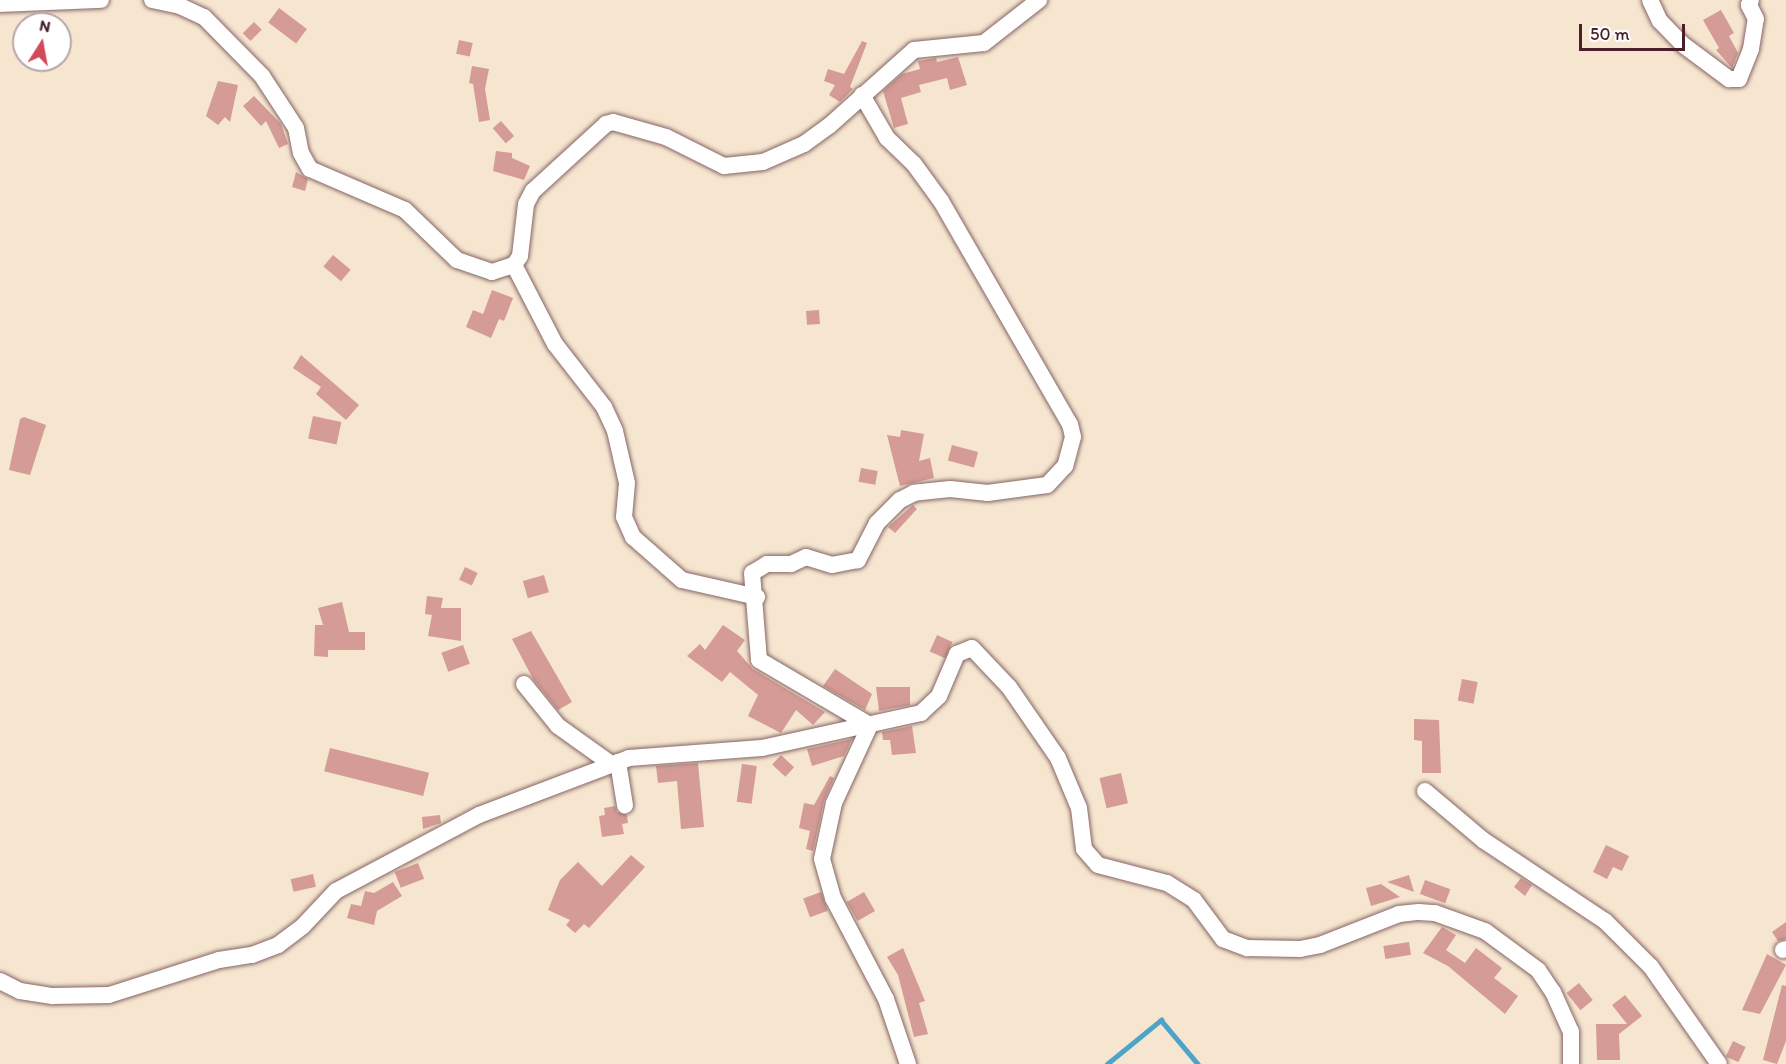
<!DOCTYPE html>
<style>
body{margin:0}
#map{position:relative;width:1786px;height:1064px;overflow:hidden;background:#f6e6d0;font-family:Itim,sans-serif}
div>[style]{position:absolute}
.stream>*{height:4.5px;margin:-2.25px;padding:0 2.25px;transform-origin:2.25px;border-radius:2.25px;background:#4ca4c9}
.building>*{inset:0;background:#d59b96;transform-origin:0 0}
.roads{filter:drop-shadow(0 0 2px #866565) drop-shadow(0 0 2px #866565)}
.minor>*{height:16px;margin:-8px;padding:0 8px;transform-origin:8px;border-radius:8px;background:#fff}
span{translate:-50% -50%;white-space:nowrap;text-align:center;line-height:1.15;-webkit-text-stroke:5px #fff;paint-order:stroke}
.north{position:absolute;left:12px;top:12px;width:60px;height:60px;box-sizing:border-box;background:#fff;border:2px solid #b7a5aa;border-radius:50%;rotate:11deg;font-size:16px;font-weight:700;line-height:24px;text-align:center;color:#4a1f2b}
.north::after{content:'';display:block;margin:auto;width:21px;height:27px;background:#d1495b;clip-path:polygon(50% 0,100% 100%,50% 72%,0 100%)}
.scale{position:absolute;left:1579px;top:24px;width:106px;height:27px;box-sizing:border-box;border:3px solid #4a1f2b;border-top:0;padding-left:8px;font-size:18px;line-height:21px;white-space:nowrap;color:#4a1f2b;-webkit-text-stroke:4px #fff;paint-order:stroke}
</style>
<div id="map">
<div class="stream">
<i style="left:1107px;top:1064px;width:70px;rotate:-39.2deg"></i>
<i style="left:1161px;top:1020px;width:57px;rotate:49.9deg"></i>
</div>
<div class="building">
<i style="left:279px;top:8px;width:35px;height:18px;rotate:37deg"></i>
<i style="clip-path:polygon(1721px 10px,1734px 33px,1729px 36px,1738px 53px,1732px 68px,1716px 50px,1719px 48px,1703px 20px)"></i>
<i style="left:254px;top:22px;width:11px;height:16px;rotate:45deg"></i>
<i style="left:459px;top:40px;width:14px;height:14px;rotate:12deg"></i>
<i style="clip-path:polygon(862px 41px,867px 43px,850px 87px,853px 89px,840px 102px,829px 95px,835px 85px,824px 81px,828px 69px,844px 74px)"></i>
<i style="clip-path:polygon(958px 57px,967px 85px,950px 90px,947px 78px,919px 85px,921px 92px,901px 98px,908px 124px,894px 128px,883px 91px,902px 74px,920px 69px,918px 61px,936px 58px,937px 62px)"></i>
<i style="clip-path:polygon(472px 66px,489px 69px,485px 89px,490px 120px,479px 122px,473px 84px,469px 83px)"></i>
<i style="clip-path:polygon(218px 81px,238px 85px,230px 122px,225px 117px,218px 125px,206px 116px)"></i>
<i style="clip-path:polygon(254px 96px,281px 124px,288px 144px,279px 148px,266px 121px,261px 126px,243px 106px)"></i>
<i style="left:501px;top:121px;width:20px;height:11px;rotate:49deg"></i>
<i style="clip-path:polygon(496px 151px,512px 153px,512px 158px,530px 166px,524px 180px,493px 171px)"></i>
<i style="clip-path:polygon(296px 172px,308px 179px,305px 191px,292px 187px)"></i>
<i style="left:333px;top:255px;width:23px;height:15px;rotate:40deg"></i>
<i style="clip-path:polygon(492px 290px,513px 298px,504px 321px,499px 319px,491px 338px,466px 327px,473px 310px,483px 314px)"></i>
<i style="left:819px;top:310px;width:14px;height:13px;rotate:86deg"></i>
<i style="clip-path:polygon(301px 355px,359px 405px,346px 420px,316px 394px,321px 387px,293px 368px)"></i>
<i style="left:313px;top:416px;width:29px;height:23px;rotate:12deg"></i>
<i style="clip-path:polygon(24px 417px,46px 425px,30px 475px,9px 470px,20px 419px)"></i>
<i style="clip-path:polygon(901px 430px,924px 434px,919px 461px,930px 458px,934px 478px,900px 486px,887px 435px,900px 437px)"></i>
<i style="left:952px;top:445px;width:27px;height:16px;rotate:15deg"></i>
<i style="left:861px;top:468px;width:17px;height:14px;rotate:10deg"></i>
<i style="clip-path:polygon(913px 505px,917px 509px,895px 533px,888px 527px)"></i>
<i style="left:465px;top:567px;width:14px;height:14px;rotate:25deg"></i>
<i style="left:544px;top:575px;width:18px;height:22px;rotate:74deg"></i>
<i style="clip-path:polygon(427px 596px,443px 598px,441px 608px,461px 608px,461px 641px,428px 636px,432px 615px,425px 614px)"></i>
<i style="clip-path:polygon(342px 602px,349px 632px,365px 632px,365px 650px,328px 650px,328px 657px,314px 656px,315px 625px,323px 625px,318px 608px)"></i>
<i style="clip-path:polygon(723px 625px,745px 640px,737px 651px,753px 669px,825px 712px,813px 725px,796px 710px,781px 733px,748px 716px,758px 695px,730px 672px,722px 682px,687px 656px,700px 644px,705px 650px)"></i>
<i style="clip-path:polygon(531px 631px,572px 702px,558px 710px,533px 679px,512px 639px)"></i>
<i style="left:937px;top:635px;width:17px;height:18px;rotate:24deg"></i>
<i style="left:463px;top:645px;width:20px;height:23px;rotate:70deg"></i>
<i style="clip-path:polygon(835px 669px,872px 694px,865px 710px,823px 686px)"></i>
<i style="left:1462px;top:679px;width:16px;height:22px;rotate:11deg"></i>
<i style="clip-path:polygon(876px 687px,910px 687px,910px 705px,879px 711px)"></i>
<i style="clip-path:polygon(1414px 719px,1439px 720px,1441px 773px,1422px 773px,1422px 741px,1414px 740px)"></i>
<i style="clip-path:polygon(912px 726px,916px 753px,892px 755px,890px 740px,883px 740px,882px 732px)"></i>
<i style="clip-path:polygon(852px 739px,844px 756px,812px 766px,807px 749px)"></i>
<i style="left:330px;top:748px;width:102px;height:24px;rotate:14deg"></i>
<i style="left:781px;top:755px;width:18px;height:13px;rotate:43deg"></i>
<i style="clip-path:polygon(698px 763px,704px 827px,681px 829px,677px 781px,658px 783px,656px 766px)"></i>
<i style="left:742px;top:764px;width:15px;height:38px;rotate:8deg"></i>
<i style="left:1121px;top:773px;width:31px;height:22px;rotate:77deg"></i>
<i style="clip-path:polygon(830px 776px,834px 778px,824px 801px,813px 851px,806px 849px,810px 831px,799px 828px,804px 803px,814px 805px)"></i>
<i style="clip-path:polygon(615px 806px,617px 812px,627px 815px,628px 823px,622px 824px,624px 834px,602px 837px,599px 816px,605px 815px,604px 808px)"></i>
<i style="clip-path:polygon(440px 815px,441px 823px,423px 829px,422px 817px)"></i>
<i style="clip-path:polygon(1606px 845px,1629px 856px,1622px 871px,1613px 867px,1607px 879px,1593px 872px)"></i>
<i style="clip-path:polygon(631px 855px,645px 867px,589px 928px,584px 924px,575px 933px,566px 925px,570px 920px,548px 910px,560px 880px,578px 862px,602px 886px)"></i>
<i style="left:418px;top:863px;width:17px;height:25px;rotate:69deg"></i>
<i style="left:313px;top:874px;width:13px;height:23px;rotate:77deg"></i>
<i style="clip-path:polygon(1409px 875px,1414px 892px,1387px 882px)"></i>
<i style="clip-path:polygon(1521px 878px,1532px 885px,1525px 896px,1514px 887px)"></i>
<i style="left:1425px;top:880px;width:27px;height:15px;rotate:20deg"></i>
<i style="clip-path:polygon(393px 882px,402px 896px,377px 911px,374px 925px,347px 918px,351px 904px,361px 906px,365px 891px,374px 893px)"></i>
<i style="clip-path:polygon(1381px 884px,1400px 897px,1371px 906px,1366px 888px)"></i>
<i style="left:821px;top:892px;width:20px;height:19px;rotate:70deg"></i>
<i style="left:864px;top:892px;width:22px;height:20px;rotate:60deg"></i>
<i style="clip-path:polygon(1786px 922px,1786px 939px,1778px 941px,1772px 932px)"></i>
<i style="clip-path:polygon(1442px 927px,1456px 935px,1446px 950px,1465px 963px,1476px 948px,1502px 968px,1494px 978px,1518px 996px,1505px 1014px,1448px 966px,1423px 953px)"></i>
<i style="left:1409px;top:942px;width:13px;height:26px;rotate:81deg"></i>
<i style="clip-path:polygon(903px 948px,925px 1001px,919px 1003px,928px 1034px,914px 1037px,898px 975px,887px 957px)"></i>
<i style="clip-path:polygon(1767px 954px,1786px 965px,1760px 1014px,1742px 1010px)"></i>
<i style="left:1579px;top:983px;width:22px;height:16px;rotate:51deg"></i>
<i style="clip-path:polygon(1782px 985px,1786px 986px,1786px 1041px,1777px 1064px,1763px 1060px)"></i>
<i style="clip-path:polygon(1625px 995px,1642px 1016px,1619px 1034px,1620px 1060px,1597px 1060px,1596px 1024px,1627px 1024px,1612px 1005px)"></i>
<i style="left:1733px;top:1041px;width:14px;height:17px;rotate:25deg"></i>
</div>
<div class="roads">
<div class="minor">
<i style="left:152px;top:0;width:29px;rotate:12deg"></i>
<i style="left:180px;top:6px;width:26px;rotate:25deg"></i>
<i style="left:204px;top:17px;width:83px;rotate:45.5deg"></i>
<i style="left:262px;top:76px;width:62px;rotate:56.8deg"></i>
<i style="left:296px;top:128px;width:25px;rotate:79deg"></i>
<i style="left:301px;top:153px;width:18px;rotate:61deg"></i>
<i style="left:310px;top:169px;width:103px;rotate:23.3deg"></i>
<i style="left:405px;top:210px;width:72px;rotate:43.9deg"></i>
<i style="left:457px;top:260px;width:37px;rotate:19deg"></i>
<i style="left:492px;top:272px;width:23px;rotate:-18deg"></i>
<i style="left:514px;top:265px;width:11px;rotate:-56deg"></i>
<i style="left:520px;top:256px;width:52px;rotate:-83.4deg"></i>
<i style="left:526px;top:204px;width:15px;rotate:-62deg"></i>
<i style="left:533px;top:191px;width:99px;rotate:-42.5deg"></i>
<i style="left:606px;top:124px;width:7px;rotate:-16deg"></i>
<i style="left:613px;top:122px;width:55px;rotate:15.8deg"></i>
<i style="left:666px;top:137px;width:65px;rotate:26.6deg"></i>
<i style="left:724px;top:166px;width:39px;rotate:-6deg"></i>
<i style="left:763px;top:162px;width:45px;rotate:-23.7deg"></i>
<i style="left:804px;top:144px;width:31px;rotate:-36deg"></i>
<i style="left:829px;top:126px;width:114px;rotate:-41.8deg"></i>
<i style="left:914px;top:50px;width:70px;rotate:-5.7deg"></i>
<i style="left:984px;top:43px;width:70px;rotate:-38deg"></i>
<i style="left:1650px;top:0;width:23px;rotate:65deg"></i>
<i style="left:1660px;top:21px;width:32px;rotate:46deg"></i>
<i style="left:1682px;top:44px;width:59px;rotate:36.7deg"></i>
<i style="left:1729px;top:79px;width:10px"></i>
<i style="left:1739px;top:79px;width:32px;rotate:-68deg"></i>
<i style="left:1751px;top:49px;width:30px;rotate:-81deg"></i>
<i style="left:1756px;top:19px;width:16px;rotate:-117deg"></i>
<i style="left:1749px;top:5px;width:5px;rotate:-68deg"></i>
<i style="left:0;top:4px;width:101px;rotate:-2.3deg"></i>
<i style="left:862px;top:95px;width:50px;rotate:59.8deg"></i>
<i style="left:887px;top:138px;width:37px;rotate:44deg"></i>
<i style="left:914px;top:164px;width:46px;rotate:53.9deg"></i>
<i style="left:941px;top:201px;width:258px;rotate:60deg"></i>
<i style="left:1070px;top:424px;width:13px;rotate:77deg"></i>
<i style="left:1073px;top:437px;width:30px;rotate:105deg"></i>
<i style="left:1065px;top:466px;width:26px;rotate:133deg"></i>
<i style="left:1047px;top:485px;width:60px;rotate:172.3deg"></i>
<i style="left:988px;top:493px;width:38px;rotate:-174deg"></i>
<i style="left:950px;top:489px;width:36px;rotate:174deg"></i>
<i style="left:914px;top:493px;width:16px;rotate:153deg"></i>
<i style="left:900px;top:500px;width:33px;rotate:135deg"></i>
<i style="left:877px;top:523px;width:42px;rotate:117.2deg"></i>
<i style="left:858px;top:560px;width:26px;rotate:169deg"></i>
<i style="left:832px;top:565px;width:27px;rotate:-163deg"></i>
<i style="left:806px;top:557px;width:17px;rotate:155deg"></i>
<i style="left:791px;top:564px;width:24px;rotate:180deg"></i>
<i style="left:767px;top:564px;width:17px;rotate:149deg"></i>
<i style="left:752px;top:573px;width:87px;rotate:85.4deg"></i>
<i style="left:759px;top:660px;width:129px;rotate:30.4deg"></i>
<i style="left:870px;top:725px;width:86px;rotate:114.8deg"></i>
<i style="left:834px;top:803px;width:57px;rotate:102.1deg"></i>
<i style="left:822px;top:859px;width:41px;rotate:74.2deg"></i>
<i style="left:833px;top:898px;width:114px;rotate:62.3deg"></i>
<i style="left:886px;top:999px;width:69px;rotate:71.3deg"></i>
<i style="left:514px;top:265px;width:89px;rotate:62.6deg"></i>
<i style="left:555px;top:344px;width:80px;rotate:52.1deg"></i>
<i style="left:604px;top:407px;width:26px;rotate:65deg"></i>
<i style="left:615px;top:431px;width:53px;rotate:77deg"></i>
<i style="left:627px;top:483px;width:34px;rotate:95deg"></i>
<i style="left:624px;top:517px;width:22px;rotate:66deg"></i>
<i style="left:633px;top:537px;width:65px;rotate:41.3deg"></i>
<i style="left:682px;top:580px;width:77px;rotate:12.8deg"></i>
<i style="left:524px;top:684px;width:54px;rotate:51deg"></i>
<i style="left:558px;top:726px;width:65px;rotate:35.6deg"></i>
<i style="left:618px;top:762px;width:44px;rotate:80.8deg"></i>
<i style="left:1425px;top:791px;width:76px;rotate:40.2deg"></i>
<i style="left:1483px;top:840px;width:146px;rotate:33.6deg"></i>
<i style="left:1605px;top:921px;width:65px;rotate:45deg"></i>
<i style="left:1651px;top:967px;width:118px;rotate:55deg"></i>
<i style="left:1783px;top:950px;width:3px;rotate:-18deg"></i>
<i style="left:0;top:981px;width:22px;rotate:27deg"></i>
<i style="left:20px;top:991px;width:33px;rotate:9deg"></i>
<i style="left:53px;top:996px;width:56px;rotate:-1deg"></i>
<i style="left:109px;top:995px;width:115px;rotate:-17.7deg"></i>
<i style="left:219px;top:960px;width:33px;rotate:-9deg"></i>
<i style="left:252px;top:955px;width:28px;rotate:-21deg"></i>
<i style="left:278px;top:945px;width:31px;rotate:-37deg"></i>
<i style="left:303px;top:926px;width:48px;rotate:-46.7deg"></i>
<i style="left:336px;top:891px;width:162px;rotate:-28deg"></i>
<i style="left:479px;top:815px;width:160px;rotate:-20.8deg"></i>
<i style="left:629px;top:758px;width:133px;rotate:-4.3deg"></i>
<i style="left:762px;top:748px;width:163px;rotate:-12.4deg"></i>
<i style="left:921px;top:713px;width:25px;rotate:-43deg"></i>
<i style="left:939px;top:696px;width:46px;rotate:-66.8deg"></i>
<i style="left:957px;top:654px;width:16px;rotate:-22deg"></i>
<i style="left:972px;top:648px;width:54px;rotate:46.5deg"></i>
<i style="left:1009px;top:687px;width:86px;rotate:55.4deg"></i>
<i style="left:1058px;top:758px;width:54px;rotate:67.2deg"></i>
<i style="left:1079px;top:808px;width:41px;rotate:83deg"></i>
<i style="left:1084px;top:849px;width:21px;rotate:49deg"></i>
<i style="left:1098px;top:865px;width:71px;rotate:14.6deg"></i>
<i style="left:1167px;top:883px;width:32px;rotate:32deg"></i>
<i style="left:1194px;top:900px;width:49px;rotate:53.4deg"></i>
<i style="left:1223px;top:939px;width:26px;rotate:21deg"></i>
<i style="left:1247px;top:948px;width:53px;rotate:1.1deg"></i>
<i style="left:1300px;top:949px;width:20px;rotate:-11deg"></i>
<i style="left:1320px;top:945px;width:85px;rotate:-21.4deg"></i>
<i style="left:1399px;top:914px;width:20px;rotate:-6deg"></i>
<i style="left:1419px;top:912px;width:16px;rotate:4deg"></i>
<i style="left:1435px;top:913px;width:53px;rotate:19.8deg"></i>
<i style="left:1485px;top:931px;width:66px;rotate:36.3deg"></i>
<i style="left:1538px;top:970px;width:27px;rotate:56deg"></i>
<i style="left:1553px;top:992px;width:44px;rotate:65.8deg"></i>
<i style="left:1571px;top:1032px;width:32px;rotate:90deg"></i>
</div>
</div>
<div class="north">N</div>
<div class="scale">50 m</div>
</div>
